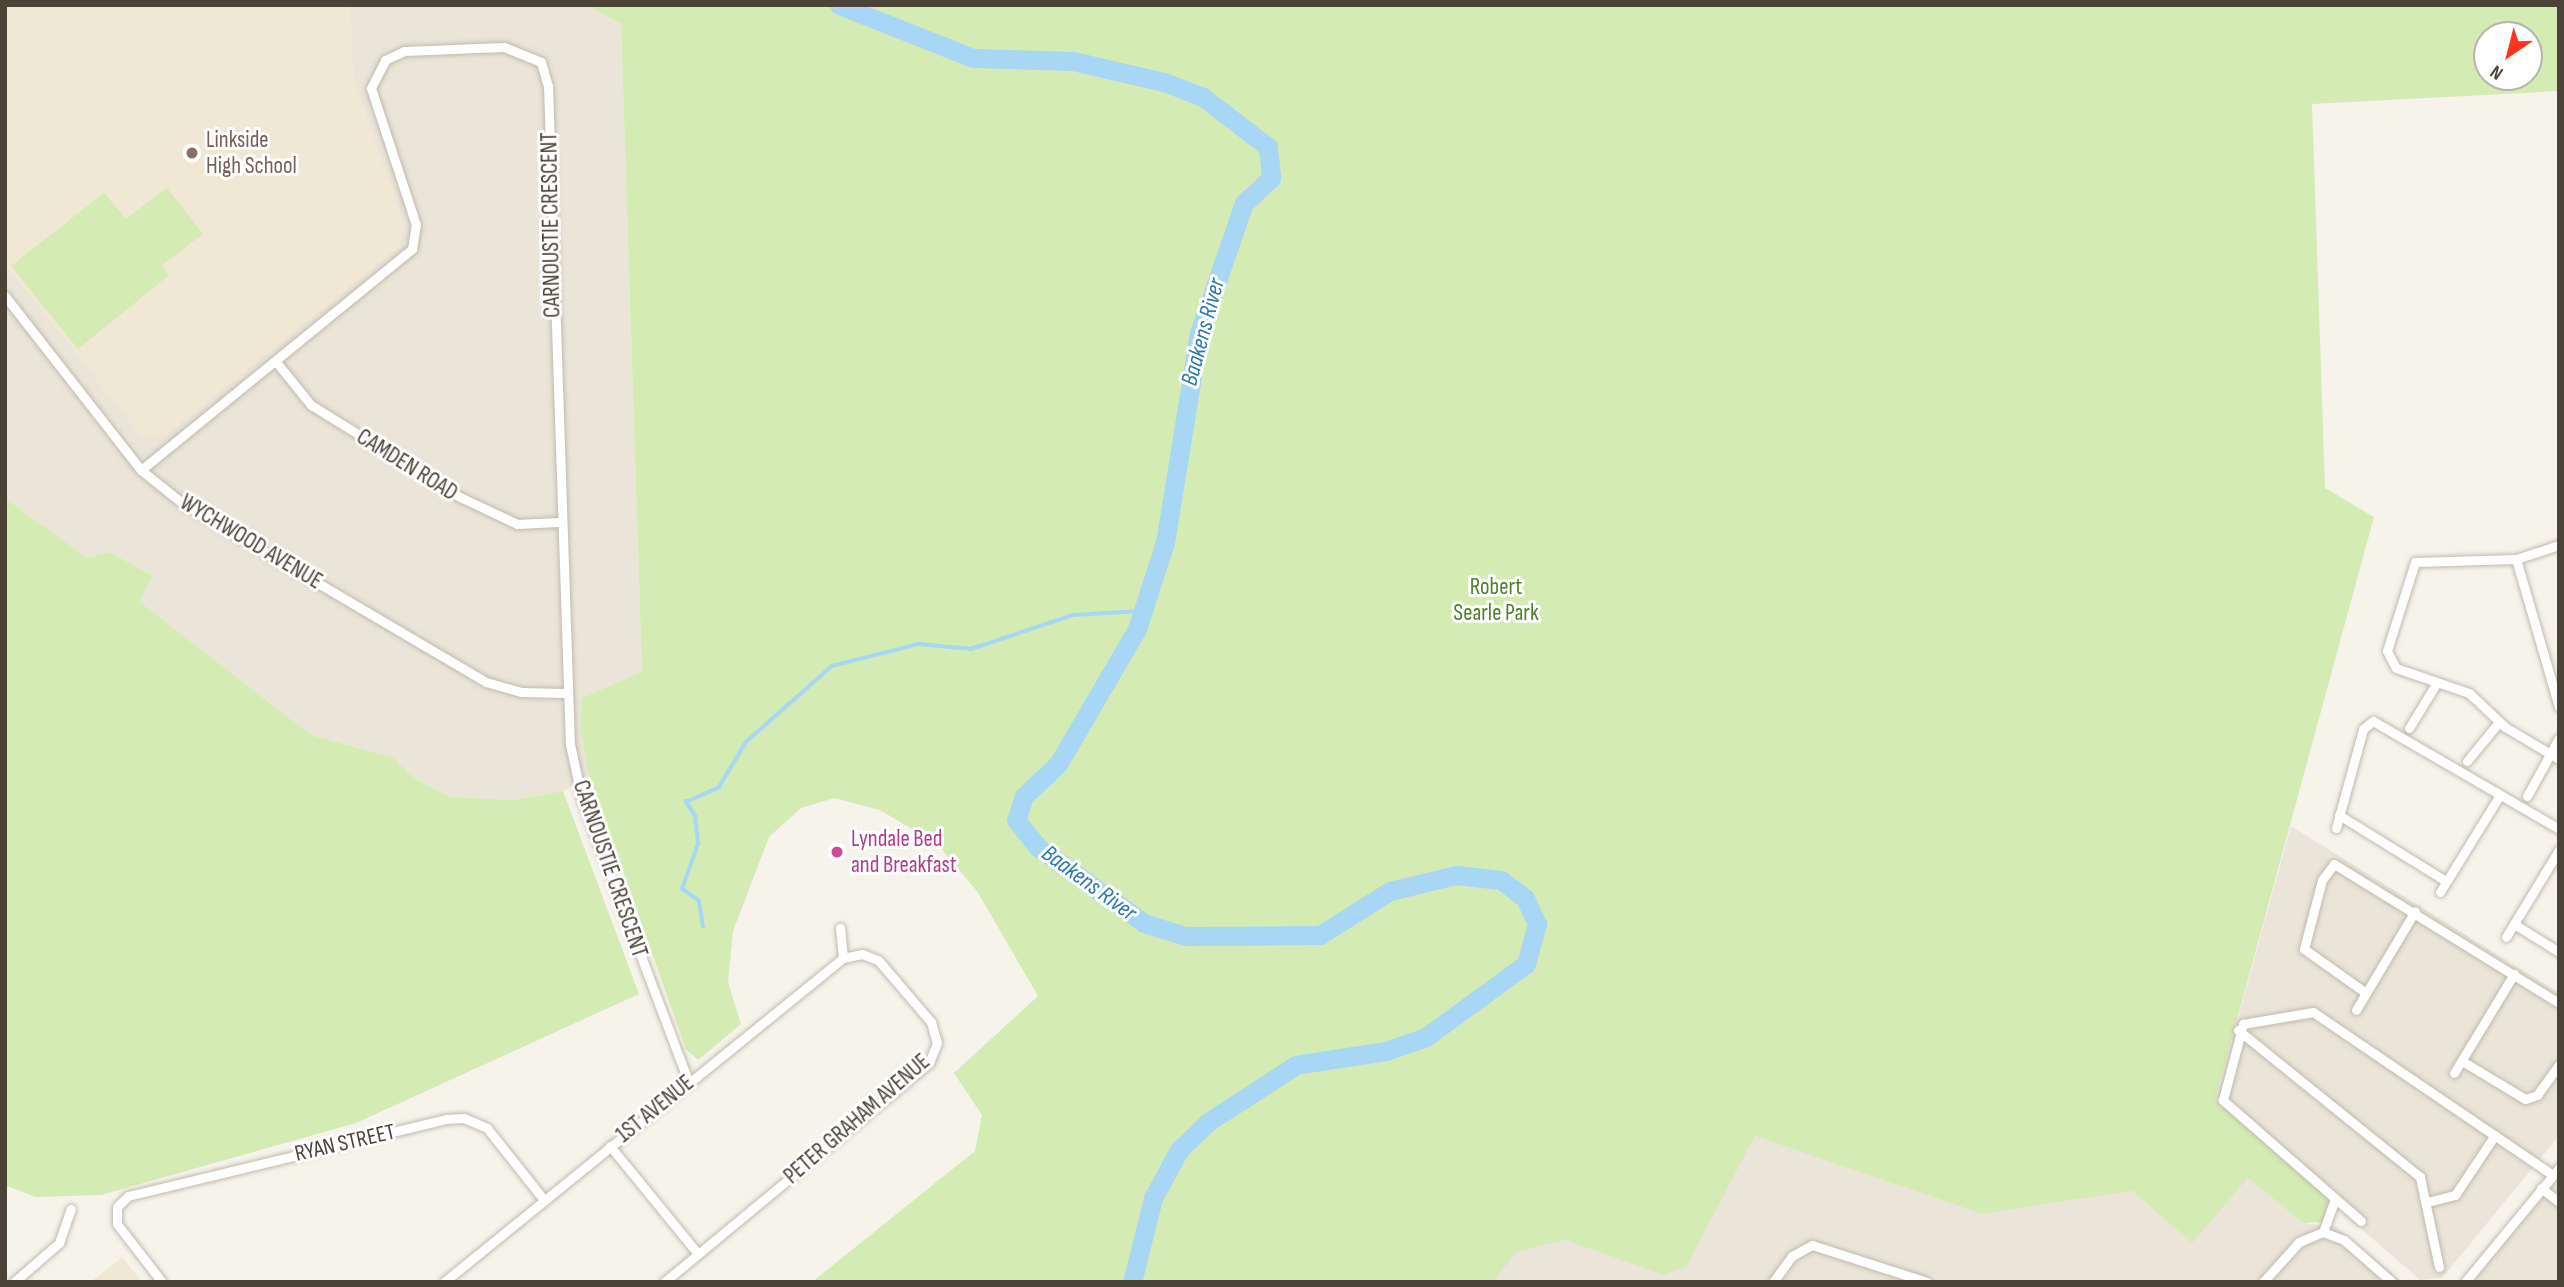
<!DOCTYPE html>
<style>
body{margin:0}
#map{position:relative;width:2564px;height:1287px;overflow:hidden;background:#f6f3eb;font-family:"Sofia Sans Condensed",sans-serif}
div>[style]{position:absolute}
.residential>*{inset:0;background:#eae4d9}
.education>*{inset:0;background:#f0e7d5}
.green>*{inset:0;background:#d4ebb3}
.stream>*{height:3.5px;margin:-1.75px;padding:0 1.75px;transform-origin:1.75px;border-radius:1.75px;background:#a7d7f4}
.river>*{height:19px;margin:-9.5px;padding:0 9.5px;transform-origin:9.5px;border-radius:9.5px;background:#a7d7f4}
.roads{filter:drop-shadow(0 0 2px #c2baad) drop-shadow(0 0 2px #c2baad)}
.street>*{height:9px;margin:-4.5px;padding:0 4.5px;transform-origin:4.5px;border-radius:4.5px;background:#fff}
.dots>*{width:19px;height:19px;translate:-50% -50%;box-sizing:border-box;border:4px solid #fff;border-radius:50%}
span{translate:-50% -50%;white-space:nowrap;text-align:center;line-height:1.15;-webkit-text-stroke:6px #fff;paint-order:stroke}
.education-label{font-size:23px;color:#785e54}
.left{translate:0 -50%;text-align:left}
.street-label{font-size:23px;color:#4b4338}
.park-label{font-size:23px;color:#4d8128}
.hotel-label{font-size:23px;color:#b23c85}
.water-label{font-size:24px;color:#2879ac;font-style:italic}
.frame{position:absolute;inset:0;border:7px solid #4b4338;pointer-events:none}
.north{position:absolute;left:2473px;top:21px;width:70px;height:70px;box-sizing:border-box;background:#fff;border:2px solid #b7b4af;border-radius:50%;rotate:215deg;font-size:19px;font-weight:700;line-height:28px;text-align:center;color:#4b4338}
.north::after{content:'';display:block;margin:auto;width:24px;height:32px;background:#ff341a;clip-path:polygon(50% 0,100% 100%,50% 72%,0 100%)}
</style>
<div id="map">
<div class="residential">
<i style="clip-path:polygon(5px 5px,586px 5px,621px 24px,642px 673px,582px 698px,589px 776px,563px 791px,513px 800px,449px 797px,414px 778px,394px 758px,311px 735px,140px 602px,153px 576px,110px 552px,87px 558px,5px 498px)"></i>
<i style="clip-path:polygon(2291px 826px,2559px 993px,2559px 1136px,2539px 1160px,2512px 1142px,2534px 1166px,2442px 1278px,2420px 1280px,2215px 1101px)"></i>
<i style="clip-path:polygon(1755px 1136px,1982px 1214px,2132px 1191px,2191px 1242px,2248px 1178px,2303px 1223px,2336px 1227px,2402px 1282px,1493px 1282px,1515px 1252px,1565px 1240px,1663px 1275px,1685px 1267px)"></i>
<i style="clip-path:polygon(2559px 1176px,2559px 1282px,2473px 1282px,2524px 1219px)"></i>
</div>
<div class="education">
<i style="clip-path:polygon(5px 5px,350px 5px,354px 78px,405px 228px,399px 248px,162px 438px,141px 436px,5px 265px)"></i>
<i style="clip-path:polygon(122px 1257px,142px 1282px,90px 1282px,97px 1277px)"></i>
</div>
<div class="green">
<i style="clip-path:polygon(evenodd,586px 5px,2559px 5px,2559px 91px,2312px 104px,2325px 488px,2374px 517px,2215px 1100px,2329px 1199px,2324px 1222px,2303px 1223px,2248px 1178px,2192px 1243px,2132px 1191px,1982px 1214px,1755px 1136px,1686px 1267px,1663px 1275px,1565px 1240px,1516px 1252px,1493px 1282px,812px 1282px,975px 1151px,982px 1115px,954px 1073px,1038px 996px,977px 891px,937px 844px,880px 810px,834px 798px,801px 808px,769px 837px,733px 931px,728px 982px,741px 1024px,698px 1060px,686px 1049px,589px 776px,581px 728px,582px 698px,642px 672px,621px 24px,586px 5px,2487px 35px,2529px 35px,2529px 77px,2487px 77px,2487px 35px)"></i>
<i style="clip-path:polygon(167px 188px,203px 234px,162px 265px,169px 275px,78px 349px,11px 266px,104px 193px,126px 219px)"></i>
<i style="clip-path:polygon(5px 498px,87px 558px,110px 552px,153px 576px,140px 602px,311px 735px,394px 758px,414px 778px,449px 797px,513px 800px,563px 791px,639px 994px,356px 1123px,101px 1195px,35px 1197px,5px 1185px)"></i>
</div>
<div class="stream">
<i style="left:703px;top:927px;width:26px;rotate:-99deg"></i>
<i style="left:699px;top:901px;width:21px;rotate:-145deg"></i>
<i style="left:682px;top:889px;width:48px;rotate:-70.4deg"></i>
<i style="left:698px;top:844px;width:28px;rotate:-96deg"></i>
<i style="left:695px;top:816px;width:17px;rotate:-123deg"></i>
<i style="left:686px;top:802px;width:36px;rotate:-24deg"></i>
<i style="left:719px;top:787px;width:52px;rotate:-59deg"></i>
<i style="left:746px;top:742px;width:115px;rotate:-41.5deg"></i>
<i style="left:832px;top:666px;width:90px;rotate:-14.2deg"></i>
<i style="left:919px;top:644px;width:52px;rotate:5.5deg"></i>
<i style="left:971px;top:649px;width:108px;rotate:-18.4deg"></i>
<i style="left:1073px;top:615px;width:68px;rotate:-3.4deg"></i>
</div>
<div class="river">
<i style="left:839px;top:5px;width:144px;rotate:21.6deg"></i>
<i style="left:973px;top:58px;width:100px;rotate:1.7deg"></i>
<i style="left:1073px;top:61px;width:93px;rotate:13deg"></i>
<i style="left:1164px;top:82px;width:42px;rotate:21deg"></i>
<i style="left:1203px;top:97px;width:82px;rotate:37.6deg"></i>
<i style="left:1268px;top:147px;width:31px;rotate:84deg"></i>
<i style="left:1271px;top:178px;width:37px;rotate:137deg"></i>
<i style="left:1244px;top:203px;width:138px;rotate:109.1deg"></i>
<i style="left:1199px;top:333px;width:212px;rotate:99.2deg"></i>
<i style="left:1165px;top:542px;width:91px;rotate:107.8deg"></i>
<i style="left:1137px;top:629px;width:156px;rotate:120.3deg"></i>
<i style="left:1058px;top:764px;width:47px;rotate:136.7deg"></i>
<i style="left:1024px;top:796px;width:25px;rotate:108deg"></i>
<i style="left:1016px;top:820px;width:36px;rotate:51deg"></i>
<i style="left:1039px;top:848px;width:129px;rotate:35.5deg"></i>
<i style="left:1144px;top:923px;width:43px;rotate:17.6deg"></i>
<i style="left:1185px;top:936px;width:135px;rotate:-0.4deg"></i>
<i style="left:1320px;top:935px;width:83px;rotate:-32.2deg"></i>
<i style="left:1390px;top:891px;width:68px;rotate:-13.6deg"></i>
<i style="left:1456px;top:875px;width:45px;rotate:6.3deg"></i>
<i style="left:1501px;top:880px;width:30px;rotate:37deg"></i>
<i style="left:1525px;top:898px;width:29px;rotate:65deg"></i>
<i style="left:1537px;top:924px;width:41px;rotate:105.4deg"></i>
<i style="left:1526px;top:964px;width:124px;rotate:143.9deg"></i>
<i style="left:1426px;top:1037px;width:42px;rotate:160.7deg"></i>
<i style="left:1386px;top:1051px;width:91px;rotate:171.2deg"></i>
<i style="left:1296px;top:1065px;width:105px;rotate:147.1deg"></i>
<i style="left:1208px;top:1122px;width:40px;rotate:136deg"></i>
<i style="left:1179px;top:1150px;width:55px;rotate:118.4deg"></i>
<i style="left:1153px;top:1198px;width:87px;rotate:104deg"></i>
</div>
<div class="roads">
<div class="street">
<i style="left:5px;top:296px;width:221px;rotate:52deg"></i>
<i style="left:141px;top:470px;width:53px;rotate:38.8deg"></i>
<i style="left:182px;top:503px;width:353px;rotate:30.5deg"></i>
<i style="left:486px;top:682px;width:36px;rotate:16deg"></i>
<i style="left:521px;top:692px;width:44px;rotate:1.3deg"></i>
<i style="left:277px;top:363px;width:54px;rotate:51deg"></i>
<i style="left:311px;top:405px;width:175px;rotate:31.7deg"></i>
<i style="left:460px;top:497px;width:63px;rotate:25.3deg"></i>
<i style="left:517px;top:524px;width:42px;rotate:-2.7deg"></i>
<i style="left:141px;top:470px;width:350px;rotate:-39.2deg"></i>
<i style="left:412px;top:249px;width:24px;rotate:-81deg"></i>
<i style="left:416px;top:225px;width:144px;rotate:-108.2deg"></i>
<i style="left:371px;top:88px;width:31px;rotate:-63deg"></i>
<i style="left:385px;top:60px;width:21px;rotate:-25deg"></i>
<i style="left:404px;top:51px;width:100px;rotate:-2.3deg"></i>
<i style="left:504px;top:47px;width:40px;rotate:22deg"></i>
<i style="left:541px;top:62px;width:25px;rotate:74deg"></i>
<i style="left:548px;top:86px;width:658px;rotate:88.09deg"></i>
<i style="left:570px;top:744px;width:57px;rotate:77.9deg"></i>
<i style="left:582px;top:800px;width:300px;rotate:69.3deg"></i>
<i style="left:2559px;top:545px;width:45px;rotate:162deg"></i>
<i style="left:2516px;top:559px;width:101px;rotate:178.3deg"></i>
<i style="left:2415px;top:562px;width:93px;rotate:107.5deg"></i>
<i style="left:2387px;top:651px;width:19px;rotate:62deg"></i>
<i style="left:2396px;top:668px;width:77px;rotate:18.9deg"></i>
<i style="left:2469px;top:693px;width:50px;rotate:43.4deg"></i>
<i style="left:2505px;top:727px;width:63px;rotate:30.7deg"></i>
<i style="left:2516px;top:559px;width:154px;rotate:73.8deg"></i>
<i style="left:2409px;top:728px;width:52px;rotate:-58.5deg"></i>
<i style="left:2467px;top:761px;width:50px;rotate:-50.6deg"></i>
<i style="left:2527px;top:796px;width:66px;rotate:-61.1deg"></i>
<i style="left:2339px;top:815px;width:126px;rotate:31.7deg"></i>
<i style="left:2336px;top:828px;width:103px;rotate:-74.7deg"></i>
<i style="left:2363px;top:729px;width:13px;rotate:-39deg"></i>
<i style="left:2373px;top:721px;width:215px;rotate:30.1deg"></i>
<i style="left:2440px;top:892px;width:114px;rotate:-58.3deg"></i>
<i style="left:2514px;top:924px;width:53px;rotate:31.9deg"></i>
<i style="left:840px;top:928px;width:30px;rotate:84deg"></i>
<i style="left:2506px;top:937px;width:102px;rotate:-58.7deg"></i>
<i style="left:2366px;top:993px;width:76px;rotate:-144.6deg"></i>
<i style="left:2304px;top:949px;width:71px;rotate:-75.4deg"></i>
<i style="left:2322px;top:880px;width:20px;rotate:-53deg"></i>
<i style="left:2334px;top:864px;width:264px;rotate:31.7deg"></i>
<i style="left:2356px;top:1010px;width:115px;rotate:-59.2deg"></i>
<i style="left:2238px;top:1030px;width:234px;rotate:38.9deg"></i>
<i style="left:2420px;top:1177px;width:92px;rotate:78.1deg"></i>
<i style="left:2462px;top:1061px;width:74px;rotate:31.1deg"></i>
<i style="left:2525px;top:1099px;width:13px;rotate:-18deg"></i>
<i style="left:2537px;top:1095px;width:37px;rotate:-54deg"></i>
<i style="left:2454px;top:1073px;width:116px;rotate:-58.8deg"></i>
<i style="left:610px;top:1146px;width:139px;rotate:50.8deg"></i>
<i style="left:2541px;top:1188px;width:23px;rotate:38deg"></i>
<i style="left:2427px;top:1202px;width:29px;rotate:-14deg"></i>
<i style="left:2455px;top:1195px;width:72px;rotate:-56.3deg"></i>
<i style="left:2361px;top:1221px;width:184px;rotate:-138.8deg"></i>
<i style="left:2223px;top:1100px;width:79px;rotate:-75.3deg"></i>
<i style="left:2243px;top:1024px;width:71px;rotate:-9.7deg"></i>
<i style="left:2313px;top:1012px;width:290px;rotate:34.2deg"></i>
<i style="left:2323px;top:1232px;width:35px;rotate:-70deg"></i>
<i style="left:14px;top:1282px;width:60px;rotate:-40.9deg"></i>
<i style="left:59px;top:1243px;width:36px;rotate:-71deg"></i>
<i style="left:162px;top:1282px;width:73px;rotate:-127.8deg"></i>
<i style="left:117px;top:1224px;width:17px;rotate:-90deg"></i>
<i style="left:117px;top:1207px;width:16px;rotate:-45deg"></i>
<i style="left:128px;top:1196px;width:327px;rotate:-13.6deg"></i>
<i style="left:446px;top:1119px;width:18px;rotate:-3deg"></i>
<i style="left:464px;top:1118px;width:25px;rotate:23deg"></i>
<i style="left:487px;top:1128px;width:92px;rotate:51.6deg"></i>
<i style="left:444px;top:1282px;width:514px;rotate:-39.08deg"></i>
<i style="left:843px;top:958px;width:19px;rotate:-12deg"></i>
<i style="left:862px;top:954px;width:17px;rotate:21deg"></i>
<i style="left:878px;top:960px;width:82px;rotate:49.5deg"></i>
<i style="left:931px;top:1022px;width:22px;rotate:74deg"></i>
<i style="left:937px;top:1043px;width:22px;rotate:112deg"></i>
<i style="left:929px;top:1063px;width:344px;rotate:140.4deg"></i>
<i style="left:1773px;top:1282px;width:32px;rotate:-54deg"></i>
<i style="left:1792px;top:1256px;width:23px;rotate:-29deg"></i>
<i style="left:1812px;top:1245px;width:121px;rotate:17.8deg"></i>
<i style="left:2263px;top:1282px;width:54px;rotate:-48deg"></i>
<i style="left:2299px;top:1242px;width:26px;rotate:-23deg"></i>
<i style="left:2323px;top:1232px;width:22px;rotate:21deg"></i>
<i style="left:2344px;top:1240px;width:64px;rotate:41.2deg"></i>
<i style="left:2465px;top:1282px;width:148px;rotate:-50.5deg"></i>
</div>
</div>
<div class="dots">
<i style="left:192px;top:153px;background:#8d6e63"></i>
<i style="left:837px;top:852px;background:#d1479c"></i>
</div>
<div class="education-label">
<span class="left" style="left:206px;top:153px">Linkside<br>High School</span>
</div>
<div class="street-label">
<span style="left:551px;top:225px;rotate:-91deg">CARNOUSTIE CRESCENT</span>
<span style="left:407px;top:465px;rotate:32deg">CAMDEN ROAD</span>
<span style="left:251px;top:542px;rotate:31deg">WYCHWOOD AVENUE</span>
<span style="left:610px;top:869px;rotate:71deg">CARNOUSTIE CRESCENT</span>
<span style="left:655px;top:1109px;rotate:-39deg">1ST AVENUE</span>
<span style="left:857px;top:1119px;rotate:-41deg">PETER GRAHAM AVENUE</span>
<span style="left:345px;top:1143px;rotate:-13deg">RYAN STREET</span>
</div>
<div class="park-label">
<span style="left:1496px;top:600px">Robert<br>Searle Park</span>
</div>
<div class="hotel-label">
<span class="left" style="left:851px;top:852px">Lyndale Bed<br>and Breakfast</span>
</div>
<div class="water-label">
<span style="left:1203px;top:332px;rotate:-75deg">Baakens River</span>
<span style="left:1089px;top:883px;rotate:36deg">Baakens River</span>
</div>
<div class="frame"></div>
<div class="north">N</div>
</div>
